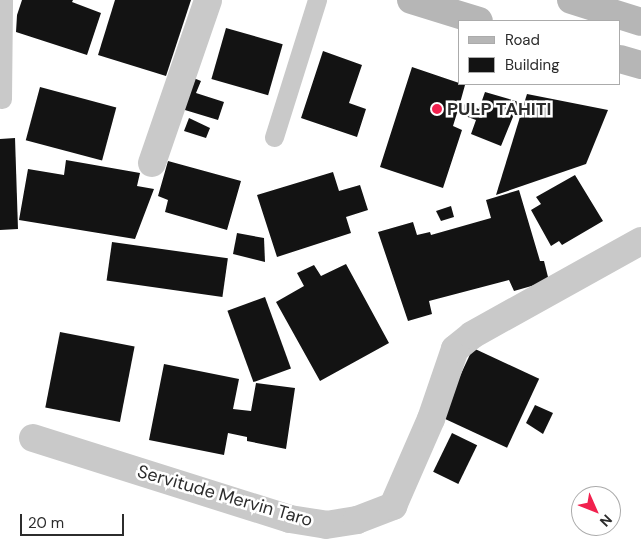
<!DOCTYPE html>
<style>
body{margin:0}
#map{position:relative;width:641px;height:556px;overflow:hidden;background:#fff;font-family:"DM Sans",sans-serif}
div>[style]{position:absolute}
.building>*{inset:0;background:#131313;transform-origin:0 0}
.lane>*{height:19px;margin:-9.5px;padding:0 9.5px;transform-origin:9.5px;border-radius:9.5px;background:#c9c9c9}
.street>*{height:28px;margin:-14px;padding:0 14px;transform-origin:14px;border-radius:14px;background:#c9c9c9}
.secondary>*{height:28px;margin:-14px;padding:0 14px;transform-origin:14px;border-radius:14px;background:#b6b6b6}
.dots>*{width:14px;height:14px;translate:-50% -50%;box-sizing:border-box;border:2px solid #fff;border-radius:50%}
span{translate:-50% -50%;white-space:nowrap;text-align:center;line-height:1.15;-webkit-text-stroke:5px #fff;paint-order:stroke}
.poi-label{font-size:18px;color:#2c2c2c;font-weight:700}
.left{translate:0 -50%;text-align:left}
.street-label{font-size:18px;color:#2c2c2c}
.legend{position:absolute;left:458px;top:20px;width:162px;height:65px;box-sizing:border-box;background:#fff;border:1px solid #ababab;margin:0;padding:6px 9px;list-style:none;font-size:15px;color:#2c2c2c}
.legend li{display:flex;align-items:center;gap:10px;height:25px}
.legend b{width:25px;border:1px solid #ababab}
.north{position:absolute;left:571px;top:486px;width:50px;height:50px;box-sizing:border-box;background:#fff;border:1px solid #ababab;border-radius:50%;rotate:134deg;font-size:14px;font-weight:700;line-height:20px;text-align:center;color:#2c2c2c}
.north::after{content:'';display:block;margin:auto;width:18px;height:22px;background:#f1214e;clip-path:polygon(50% 0,100% 100%,50% 72%,0 100%)}
.scale{position:absolute;left:20px;top:514px;width:104px;height:22px;box-sizing:border-box;border:2px solid #2c2c2c;border-top:0;padding-left:6px;font-size:15px;line-height:18px;white-space:nowrap;color:#2c2c2c;-webkit-text-stroke:4px #fff;paint-order:stroke}
</style>
<div id="map">
<div class="building">
<i style="clip-path:polygon(22px 0,73px 0,72px 2px,101px 13px,87px 55px,16px 32px,17px 15px)"></i>
<i style="clip-path:polygon(115px 0,191px 0,166px 76px,98px 55px)"></i>
<i style="left:226px;top:28px;width:59px;height:53px;rotate:16deg"></i>
<i style="clip-path:polygon(323px 51px,362px 65px,349px 103px,366px 109px,357px 137px,301px 118px)"></i>
<i style="clip-path:polygon(412px 67px,465px 85px,460px 103px,479px 109px,485px 92px,519px 102px,501px 146px,471px 134px,476px 120px,457px 113px,453px 126px,462px 130px,443px 188px,380px 167px)"></i>
<i style="clip-path:polygon(186px 75px,201px 81px,196px 93px,224px 102px,218px 120px,175px 107px)"></i>
<i style="left:40px;top:87px;width:79px;height:55px;rotate:15deg"></i>
<i style="clip-path:polygon(527px 94px,608px 110px,586px 164px,496px 195px)"></i>
<i style="clip-path:polygon(189px 118px,210px 128px,206px 138px,184px 131px)"></i>
<i style="clip-path:polygon(15px 138px,18px 229px,0 230px,0 139px)"></i>
<i style="clip-path:polygon(66px 160px,140px 173px,137px 186px,154px 189px,135px 239px,19px 220px,28px 169px,64px 175px)"></i>
<i style="clip-path:polygon(168px 161px,241px 181px,227px 230px,165px 212px,168px 200px,158px 196px)"></i>
<i style="clip-path:polygon(333px 172px,339px 191px,360px 185px,368px 210px,346px 217px,351px 233px,277px 257px,257px 195px)"></i>
<i style="clip-path:polygon(575px 175px,603px 221px,562px 245px,559px 241px,551px 246px,531px 210px,541px 204px,536px 197px)"></i>
<i style="clip-path:polygon(519px 190px,540px 261px,544px 261px,549px 281px,514px 291px,509px 280px,429px 301px,432px 314px,408px 321px,378px 232px,413px 222px,417px 235px,430px 232px,431px 235px,491px 218px,486px 200px)"></i>
<i style="clip-path:polygon(451px 206px,454px 217px,441px 221px,436px 211px)"></i>
<i style="clip-path:polygon(237px 233px,264px 238px,265px 262px,233px 254px)"></i>
<i style="left:112px;top:242px;width:117px;height:39px;rotate:8deg"></i>
<i style="clip-path:polygon(346px 264px,389px 343px,320px 381px,276px 302px,304px 286px,297px 273px,314px 265px,321px 276px)"></i>
<i style="left:265px;top:297px;width:76px;height:40px;rotate:70deg"></i>
<i style="left:60px;top:332px;width:76px;height:77px;rotate:11deg"></i>
<i style="left:473px;top:348px;width:73px;height:76px;rotate:25deg"></i>
<i style="clip-path:polygon(164px 364px,239px 379px,233px 409px,251px 411px,256px 383px,295px 388px,286px 449px,247px 441px,247px 437px,228px 433px,224px 455px,149px 440px)"></i>
<i style="clip-path:polygon(535px 405px,553px 413px,543px 434px,526px 423px)"></i>
<i style="left:452px;top:433px;width:28px;height:43px;rotate:26deg"></i>
</div>
<div class="lane">
<i style="left:2px;top:99px;width:99px;rotate:-89.4deg"></i>
<i style="left:274px;top:137px;width:144px;rotate:-72.6deg"></i>
</div>
<div class="street">
<i style="left:152px;top:163px;width:172px;rotate:-71deg"></i>
<i style="left:33px;top:438px;width:269px;rotate:17.5deg"></i>
<i style="left:290px;top:519px;width:36px;rotate:9deg"></i>
<i style="left:326px;top:525px;width:31px;rotate:-9deg"></i>
<i style="left:357px;top:520px;width:39px;rotate:-21deg"></i>
<i style="left:393px;top:506px;width:95px;rotate:-66.4deg"></i>
<i style="left:431px;top:419px;width:74px;rotate:-71.1deg"></i>
<i style="left:455px;top:349px;width:22px;rotate:-39deg"></i>
<i style="left:472px;top:335px;width:193px;rotate:-29.1deg"></i>
</div>
<div class="secondary">
<i style="left:411px;top:0;width:71px;rotate:17.2deg"></i>
<i style="left:571px;top:0;width:73px;rotate:17.4deg"></i>
<i style="left:620px;top:59px;width:22px;rotate:16deg"></i>
</div>
<div class="dots">
<i style="left:437px;top:109px;background:#f1214e"></i>
</div>
<div class="poi-label">
<span class="left" style="left:447px;top:109px">PULP TAHITI</span>
</div>
<div class="street-label">
<span style="left:225px;top:496px;rotate:16deg">Servitude Mervin Taro</span>
</div>
<ul class="legend">
<li><b style="height:6px;background:#b6b6b6"></b>Road</li>
<li><b style="height:14px;background:#131313"></b>Building</li>
</ul>
<div class="north">N</div>
<div class="scale">20 m</div>
</div>
